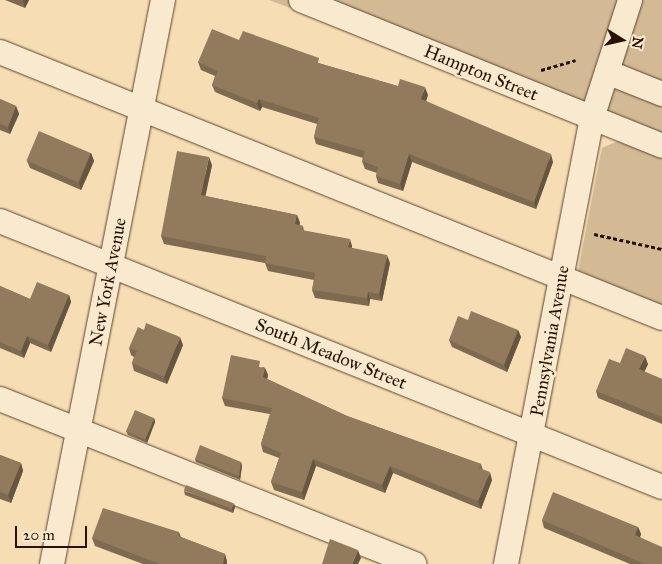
<!DOCTYPE html>
<style>
body{margin:0}
#map{position:relative;width:662px;height:564px;overflow:hidden;background:#f6ddb3;font-family:"IM FELL Great Primer",serif}
div>[style]{position:absolute}
.green>*{inset:0;background:#d3ba95}
.path>*{height:3px;margin-top:-1.5px;transform-origin:0;background:repeating-linear-gradient(90deg,#261000 0 4px,transparent 0 6.5px)}
.roads{filter:drop-shadow(0 0 1px #5a432d) drop-shadow(0 0 1px #5a432d)}
.minor>*{height:24px;margin:-12px;padding:0 12px;transform-origin:12px;border-radius:12px;background:#f9e9ce}
.wall>*{inset:0;background:#7e6a50}
.shaded-wall>*{inset:0;background:#665641}
.building>*{inset:0;background:#927b5d;transform-origin:0 0}
span{translate:-50% -50%;white-space:nowrap;text-align:center;line-height:1.15;-webkit-text-stroke:5px #f9e9ce;paint-order:stroke}
.street-label{font-size:18px;color:#261000}
.north{position:absolute;left:597px;top:15px;width:50px;height:50px;-webkit-text-stroke:4px #f9e9ce;paint-order:stroke;rotate:100deg;font-size:14px;font-weight:700;line-height:20px;text-align:center;color:#261000}
.north::after{content:'';display:block;margin:auto;width:18px;height:22px;background:#261000;clip-path:polygon(50% 0,100% 100%,50% 72%,0 100%)}
.scale{position:absolute;left:15px;top:526px;width:72px;height:22px;box-sizing:border-box;border:2px solid #261000;border-top:0;padding-left:6px;font-size:15px;line-height:18px;white-space:nowrap;color:#261000;-webkit-text-stroke:4px #f9e9ce;paint-order:stroke}
</style>
<div id="map">
<div class="green">
<i style="clip-path:polygon(269px 0,662px 0,662px 148px)"></i>
<i style="clip-path:polygon(618px 141px,662px 158px,662px 305px,578px 271px,600px 157px,602px 148px)"></i>
</div>
<div class="path">
<i style="left:541px;top:70px;width:36px;rotate:-16deg"></i>
<i style="left:594px;top:234px;width:70px;rotate:12.4deg"></i>
</div>
<div class="roads">
<div class="minor">
<i style="left:301px;top:0;width:389px;rotate:22deg"></i>
<i style="left:0;top:52px;width:713px;rotate:21.89deg"></i>
<i style="left:607px;top:72px;width:59px;rotate:21.8deg"></i>
<i style="left:0;top:221px;width:713px;rotate:21.89deg"></i>
<i style="left:0;top:399px;width:446px;rotate:21.7deg"></i>
<i style="left:52px;top:564px;width:575px;rotate:-78.87deg"></i>
<i style="left:506px;top:564px;width:454px;rotate:-79.1deg"></i>
<i style="left:592px;top:118px;width:124px;rotate:-72.1deg"></i>
</div>
</div>
<div class="wall">
<i style="clip-path:polygon(5px 0,29px 0,25px 8px)"></i>
<i style="clip-path:polygon(239px 40px,428px 95px,426px 101px,553px 162px,536px 209px,412px 162px,403px 191px,378px 183px,376px 176px,377px 173px,365px 169px,362px 161px,363px 158px,316px 144px,314px 137px,317px 124px,262px 107px,260px 111px,215px 92px,212px 85px,215px 76px,201px 70px,198px 62px)"></i>
<i style="clip-path:polygon(0 99px,16px 106px,19px 114px,10px 134px,0 130px)"></i>
<i style="clip-path:polygon(91px 153px,94px 161px,81px 190px,30px 168px,27px 161px)"></i>
<i style="clip-path:polygon(212px 165px,205px 196px,297px 215px,300px 223px,299px 225px,303px 226px,304px 231px,352px 246px,352px 248px,390px 263px,382px 301px,370px 299px,369px 306px,315px 298px,312px 290px,314px 280px,268px 271px,265px 263px,164px 244px,161px 236px)"></i>
<i style="clip-path:polygon(0 286px,30px 299px,69px 295px,71px 302px,51px 352px,30px 343px,24px 358px,0 348px)"></i>
<i style="clip-path:polygon(468px 320px,518px 330px,521px 337px,507px 372px,452px 347px,449px 340px)"></i>
<i style="clip-path:polygon(183px 345px,167px 384px,134px 371px,132px 363px,134px 357px,131px 355px,129px 348px)"></i>
<i style="clip-path:polygon(620px 363px,648px 364px,644px 372px,662px 379px,662px 424px,598px 398px,596px 391px)"></i>
<i style="clip-path:polygon(263px 367px,265px 368px,268px 375px,267px 379px,347px 416px,481px 464px,483px 470px,492px 480px,481px 509px,393px 473px,385px 493px,316px 466px,304px 500px,274px 490px,271px 482px,279px 458px,263px 452px,261px 444px,270px 414px,225px 406px,222px 398px)"></i>
<i style="clip-path:polygon(154px 418px,155px 422px,147px 443px,128px 435px,126px 431px)"></i>
<i style="clip-path:polygon(0 455px,21px 463px,23px 471px,11px 503px,0 499px)"></i>
<i style="clip-path:polygon(195px 459px,241px 462px,242px 466px,240px 480px,196px 462px)"></i>
<i style="clip-path:polygon(184px 491px,235px 507px,233px 513px,185px 495px)"></i>
<i style="clip-path:polygon(542px 520px,638px 527px,641px 534px,640px 537px,662px 564px,630px 564px,544px 528px)"></i>
<i style="clip-path:polygon(179px 532px,181px 537px,225px 554px,227px 562px,227px 564px,143px 564px,95px 546px,92px 538px)"></i>
</div>
<div class="shaded-wall">
<i style="clip-path:polygon(23px 0,29px 0,25px 8px,23px 1px)"></i>
<i style="clip-path:polygon(425px 87px,428px 95px,424px 107px,421px 99px)"></i>
<i style="clip-path:polygon(259px 99px,262px 107px,260px 111px,257px 103px)"></i>
<i style="clip-path:polygon(16px 106px,19px 114px,10px 134px,8px 127px)"></i>
<i style="clip-path:polygon(91px 153px,94px 161px,81px 190px,79px 183px)"></i>
<i style="clip-path:polygon(409px 154px,412px 162px,403px 191px,400px 184px)"></i>
<i style="clip-path:polygon(551px 154px,553px 162px,536px 209px,534px 202px)"></i>
<i style="clip-path:polygon(209px 157px,212px 165px,204px 203px,201px 195px)"></i>
<i style="clip-path:polygon(297px 215px,300px 223px,298px 232px,295px 224px)"></i>
<i style="clip-path:polygon(350px 239px,352px 246px,351px 255px,348px 247px)"></i>
<i style="clip-path:polygon(387px 255px,390px 263px,382px 301px,379px 294px)"></i>
<i style="clip-path:polygon(368px 292px,370px 299px,369px 306px,367px 298px)"></i>
<i style="clip-path:polygon(69px 295px,71px 302px,51px 352px,48px 345px)"></i>
<i style="clip-path:polygon(518px 330px,521px 337px,507px 372px,504px 365px)"></i>
<i style="clip-path:polygon(27px 336px,30px 343px,24px 358px,21px 351px)"></i>
<i style="clip-path:polygon(180px 337px,183px 345px,167px 384px,164px 377px)"></i>
<i style="clip-path:polygon(645px 356px,648px 364px,642px 377px,639px 369px)"></i>
<i style="clip-path:polygon(265px 368px,268px 375px,266px 385px,263px 377px)"></i>
<i style="clip-path:polygon(154px 418px,155px 422px,147px 443px,145px 439px)"></i>
<i style="clip-path:polygon(313px 459px,316px 466px,304px 500px,302px 492px)"></i>
<i style="clip-path:polygon(241px 462px,242px 466px,240px 480px,239px 476px)"></i>
<i style="clip-path:polygon(21px 463px,23px 471px,11px 503px,8px 495px)"></i>
<i style="clip-path:polygon(390px 466px,393px 473px,385px 493px,382px 485px)"></i>
<i style="clip-path:polygon(490px 472px,492px 480px,481px 509px,478px 501px)"></i>
<i style="clip-path:polygon(234px 503px,235px 507px,233px 513px,232px 509px)"></i>
<i style="clip-path:polygon(638px 527px,641px 534px,638px 543px,635px 535px)"></i>
<i style="clip-path:polygon(358px 550px,361px 558px,358px 564px,352px 564px)"></i>
<i style="clip-path:polygon(225px 554px,227px 562px,227px 564px,223px 564px)"></i>
</div>
<div class="building">
<i style="clip-path:polygon(212px 29px,239px 40px,243px 31px,319px 58px,318px 63px,398px 86px,400px 79px,425px 87px,421px 99px,551px 154px,534px 202px,409px 154px,400px 184px,376px 176px,378px 167px,362px 161px,365px 151px,314px 137px,319px 118px,259px 99px,257px 103px,212px 85px,218px 71px,198px 62px)"></i>
<i style="clip-path:polygon(0 99px,16px 106px,8px 127px,0 124px)"></i>
<i style="left:39px;top:131px;width:56px;height:32px;rotate:23deg"></i>
<i style="clip-path:polygon(177px 151px,209px 157px,201px 195px,297px 215px,295px 224px,303px 226px,302px 230px,350px 239px,348px 247px,387px 255px,379px 294px,368px 292px,367px 298px,312px 290px,315px 273px,265px 263px,266px 256px,161px 236px)"></i>
<i style="clip-path:polygon(37px 282px,69px 295px,48px 345px,27px 336px,21px 351px,0 342px,0 286px,30px 299px)"></i>
<i style="clip-path:polygon(471px 311px,518px 330px,504px 365px,449px 340px,458px 316px,468px 320px)"></i>
<i style="clip-path:polygon(146px 323px,180px 337px,164px 377px,132px 363px,137px 351px,129px 348px,138px 327px,144px 330px)"></i>
<i style="clip-path:polygon(626px 348px,645px 356px,639px 369px,662px 379px,662px 417px,596px 391px,609px 359px,620px 363px)"></i>
<i style="clip-path:polygon(231px 355px,260px 361px,259px 367px,265px 368px,263px 377px,347px 416px,481px 464px,479px 468px,490px 472px,478px 501px,390px 466px,382px 485px,313px 459px,302px 492px,271px 482px,281px 453px,261px 444px,272px 408px,222px 398px)"></i>
<i style="left:135px;top:410px;width:21px;height:23px;rotate:23deg"></i>
<i style="clip-path:polygon(200px 445px,241px 462px,239px 476px,195px 459px)"></i>
<i style="clip-path:polygon(0 455px,21px 463px,8px 495px,0 492px)"></i>
<i style="left:186px;top:485px;width:51px;height:6px;rotate:21deg"></i>
<i style="clip-path:polygon(553px 492px,638px 527px,635px 535px,662px 547px,662px 564px,645px 564px,542px 520px)"></i>
<i style="clip-path:polygon(103px 508px,179px 532px,178px 536px,225px 554px,223px 564px,160px 564px,92px 538px)"></i>
<i style="clip-path:polygon(330px 539px,358px 550px,352px 564px,322px 564px)"></i>
</div>
<div class="street-label">
<span style="left:481px;top:73px;rotate:22deg">Hampton Street</span>
<span style="left:108px;top:282px;rotate:-79deg">New York Avenue</span>
<span style="left:550px;top:341px;rotate:-80deg">Pennsylvania Avenue</span>
<span style="left:331px;top:354px;rotate:22deg">South Meadow Street</span>
</div>
<div class="north">N</div>
<div class="scale">20 m</div>
</div>
